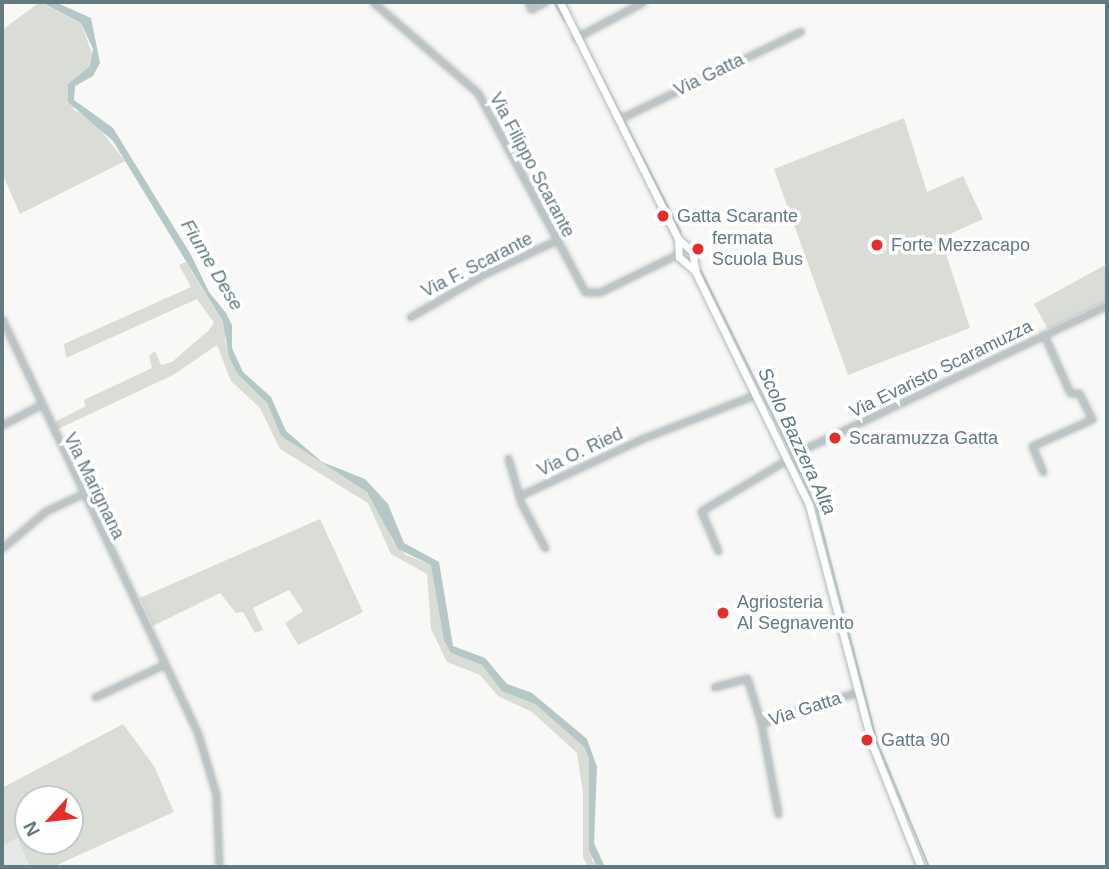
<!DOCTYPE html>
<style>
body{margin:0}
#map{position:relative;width:1109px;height:869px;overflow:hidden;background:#f8f8f6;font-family:Helvetica,sans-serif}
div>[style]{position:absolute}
.built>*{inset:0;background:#e6e8e7}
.green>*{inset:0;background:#daddd5}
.water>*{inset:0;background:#b5c7c7}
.stream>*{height:2px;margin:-1px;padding:0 1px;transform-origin:1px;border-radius:1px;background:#b5c7c7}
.roads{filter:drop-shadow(0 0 2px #b1babd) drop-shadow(0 0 2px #b1babd)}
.street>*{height:5px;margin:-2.5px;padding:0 2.5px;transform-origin:2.5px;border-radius:2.5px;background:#bcc4c6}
.secondary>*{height:7px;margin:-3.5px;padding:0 3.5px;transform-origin:3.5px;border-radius:3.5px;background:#fff}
.dots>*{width:19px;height:19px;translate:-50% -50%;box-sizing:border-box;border:4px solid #fff;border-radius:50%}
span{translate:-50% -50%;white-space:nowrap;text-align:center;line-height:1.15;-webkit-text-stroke:7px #fff;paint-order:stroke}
.street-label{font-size:18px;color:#637a81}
.poi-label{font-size:18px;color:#637a81}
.left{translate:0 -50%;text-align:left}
.water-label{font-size:19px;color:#5e797c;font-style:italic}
.frame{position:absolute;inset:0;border:4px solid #637a81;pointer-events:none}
.north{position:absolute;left:14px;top:785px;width:70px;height:70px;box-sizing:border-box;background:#fff;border:2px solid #c1cacd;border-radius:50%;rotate:243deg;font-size:19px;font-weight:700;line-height:28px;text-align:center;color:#637a81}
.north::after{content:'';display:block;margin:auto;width:24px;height:32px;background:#e52d29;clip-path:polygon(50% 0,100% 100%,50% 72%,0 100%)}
</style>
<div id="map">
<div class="built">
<i style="clip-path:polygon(17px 838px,29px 864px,58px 867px,2px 867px,2px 846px)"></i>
</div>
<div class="green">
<i style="clip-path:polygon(40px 2px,81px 23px,93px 56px,90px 66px,68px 84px,74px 110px,92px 119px,125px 161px,20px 214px,2px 173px,2px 30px)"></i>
<i style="clip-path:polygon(904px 118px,927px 192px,963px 176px,983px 219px,941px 238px,970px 328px,848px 375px,774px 169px)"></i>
<i style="clip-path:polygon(186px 262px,225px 326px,225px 341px,237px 372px,267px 403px,281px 436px,367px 492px,379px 505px,393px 542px,406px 555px,432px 565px,451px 653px,482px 665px,502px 690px,535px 704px,584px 747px,589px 759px,592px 860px,597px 867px,588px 867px,583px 857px,583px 793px,577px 753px,532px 712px,498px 696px,480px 675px,447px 662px,431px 629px,427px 574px,391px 554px,368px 503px,280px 449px,260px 408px,231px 381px,217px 345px,173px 375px,58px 429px,55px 422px,86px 406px,84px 400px,152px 368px,149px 356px,155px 351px,161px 365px,172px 362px,209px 330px,214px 323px,197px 299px,66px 358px,64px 344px,191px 287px,179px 265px)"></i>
<i style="clip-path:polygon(1107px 264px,1107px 301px,1048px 329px,1034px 304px)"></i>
<i style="clip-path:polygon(320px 519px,363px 612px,298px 645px,285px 623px,303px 611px,289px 590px,253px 608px,263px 630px,255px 633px,243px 612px,236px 613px,220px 593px,153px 626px,140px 598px)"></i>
<i style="clip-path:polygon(evenodd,123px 724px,154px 766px,174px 812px,57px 865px,29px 865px,17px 838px,2px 846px,2px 788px,123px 724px,28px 799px,70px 799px,70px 841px,28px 841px,28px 799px)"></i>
</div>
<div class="water">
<i style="clip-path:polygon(41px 2px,55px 2px,91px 18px,100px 63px,93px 76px,75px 86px,74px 100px,113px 128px,191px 255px,209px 292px,226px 313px,232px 325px,232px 348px,243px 372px,271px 397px,286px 431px,322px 462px,365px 479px,388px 504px,404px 543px,439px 562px,453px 646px,485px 658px,507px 684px,532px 693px,587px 739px,597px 767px,594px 843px,605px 867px,597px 867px,589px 850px,589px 759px,584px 747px,535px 704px,502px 691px,482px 665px,451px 653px,444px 640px,431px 565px,398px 549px,367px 492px,281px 436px,267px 403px,237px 373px,229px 357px,223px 322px,113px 141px,68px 102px,68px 84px,90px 66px,93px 49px,81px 23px)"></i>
</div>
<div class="stream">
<i style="left:554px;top:2px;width:21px;rotate:61deg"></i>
<i style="left:581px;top:37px;width:219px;rotate:62.9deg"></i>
<i style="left:701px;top:271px;width:202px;rotate:63.6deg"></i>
<i style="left:793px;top:458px;width:53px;rotate:64.4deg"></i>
<i style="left:816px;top:506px;width:244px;rotate:75.5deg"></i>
<i style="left:877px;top:742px;width:135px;rotate:67.4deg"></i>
</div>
<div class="roads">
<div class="street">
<i style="left:373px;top:2px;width:139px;rotate:40.9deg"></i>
<i style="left:478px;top:93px;width:226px;rotate:61.7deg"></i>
<i style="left:585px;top:292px;width:15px"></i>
<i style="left:600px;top:292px;width:87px;rotate:-26deg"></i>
<i style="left:528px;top:2px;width:8px;rotate:67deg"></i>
<i style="left:531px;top:9px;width:16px;rotate:-27deg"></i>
<i style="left:575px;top:38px;width:77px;rotate:-27.9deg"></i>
<i style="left:617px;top:120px;width:204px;rotate:-25.8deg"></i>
<i style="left:410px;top:317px;width:86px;rotate:-30.2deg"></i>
<i style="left:484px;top:274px;width:81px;rotate:-25deg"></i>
<i style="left:2px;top:319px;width:459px;rotate:64.7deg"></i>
<i style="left:198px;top:734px;width:63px;rotate:73.3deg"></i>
<i style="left:216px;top:794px;width:73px;rotate:87.6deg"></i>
<i style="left:2px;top:425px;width:43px;rotate:-27.8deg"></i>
<i style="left:787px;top:457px;width:354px;rotate:-25.4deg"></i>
<i style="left:508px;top:458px;width:47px;rotate:73.9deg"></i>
<i style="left:521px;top:503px;width:51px;rotate:61.9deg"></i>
<i style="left:1043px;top:472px;width:28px;rotate:-113deg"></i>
<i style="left:1032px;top:446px;width:66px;rotate:-24.2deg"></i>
<i style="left:1092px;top:419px;width:29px;rotate:-117deg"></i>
<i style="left:1079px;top:393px;width:9px;rotate:180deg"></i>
<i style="left:1070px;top:393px;width:64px;rotate:-114.1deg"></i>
<i style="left:521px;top:495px;width:132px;rotate:-25deg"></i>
<i style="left:641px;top:439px;width:124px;rotate:-21.2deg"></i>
<i style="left:2px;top:548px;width:57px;rotate:-40.1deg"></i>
<i style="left:46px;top:511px;width:42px;rotate:-25.3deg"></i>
<i style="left:718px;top:551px;width:43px;rotate:-113deg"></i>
<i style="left:701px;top:511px;width:101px;rotate:-30.9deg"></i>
<i style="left:714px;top:687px;width:34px;rotate:-15deg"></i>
<i style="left:747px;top:678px;width:47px;rotate:72.7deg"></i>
<i style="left:95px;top:697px;width:75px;rotate:-25.2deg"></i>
<i style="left:778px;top:814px;width:93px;rotate:-100.6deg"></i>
<i style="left:761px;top:723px;width:102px;rotate:-17.7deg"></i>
</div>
<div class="secondary">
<i style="left:560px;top:2px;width:265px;rotate:63.5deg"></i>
<i style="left:678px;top:239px;width:18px;rotate:87deg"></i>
<i style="left:679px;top:257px;width:20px;rotate:41deg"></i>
<i style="left:678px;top:239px;width:18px;rotate:41deg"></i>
<i style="left:692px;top:251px;width:22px;rotate:80deg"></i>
<i style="left:696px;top:273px;width:258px;rotate:64deg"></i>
<i style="left:809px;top:505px;width:247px;rotate:75.2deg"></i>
<i style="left:872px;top:744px;width:132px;rotate:68.3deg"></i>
</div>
</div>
<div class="dots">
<i style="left:663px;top:216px;background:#e52d29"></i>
<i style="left:877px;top:245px;background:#e52d29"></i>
<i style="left:698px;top:249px;background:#e52d29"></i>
<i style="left:835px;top:438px;background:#e52d29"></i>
<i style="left:723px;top:613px;background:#e52d29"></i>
<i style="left:867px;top:740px;background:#e52d29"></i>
</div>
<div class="street-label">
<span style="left:709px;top:75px;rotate:-26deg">Via Gatta</span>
<span style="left:532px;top:165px;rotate:62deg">Via Filippo Scarante</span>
<span style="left:477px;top:265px;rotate:-27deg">Via F. Scarante</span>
<span style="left:941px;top:369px;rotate:-26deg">Via Evaristo Scaramuzza</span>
<span style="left:580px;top:452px;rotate:-25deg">Via O. Ried</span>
<span style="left:94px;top:486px;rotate:64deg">Via Marignana</span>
<span style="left:805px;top:709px;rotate:-18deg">Via Gatta</span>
</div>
<div class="poi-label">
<span class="left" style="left:677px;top:216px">Gatta Scarante</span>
<span class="left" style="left:712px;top:249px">fermata<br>Scuola Bus</span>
<span class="left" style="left:891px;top:245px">Forte Mezzacapo</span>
<span class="left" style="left:849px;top:438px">Scaramuzza Gatta</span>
<span class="left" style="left:737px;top:613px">Agriosteria<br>Al Segnavento</span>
<span class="left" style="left:881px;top:740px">Gatta 90</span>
</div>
<div class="water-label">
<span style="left:212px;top:265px;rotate:59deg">Fiume Dese</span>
<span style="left:797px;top:441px;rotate:65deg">Scolo Bazzera Alta</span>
</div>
<div class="frame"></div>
<div class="north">N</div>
</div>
